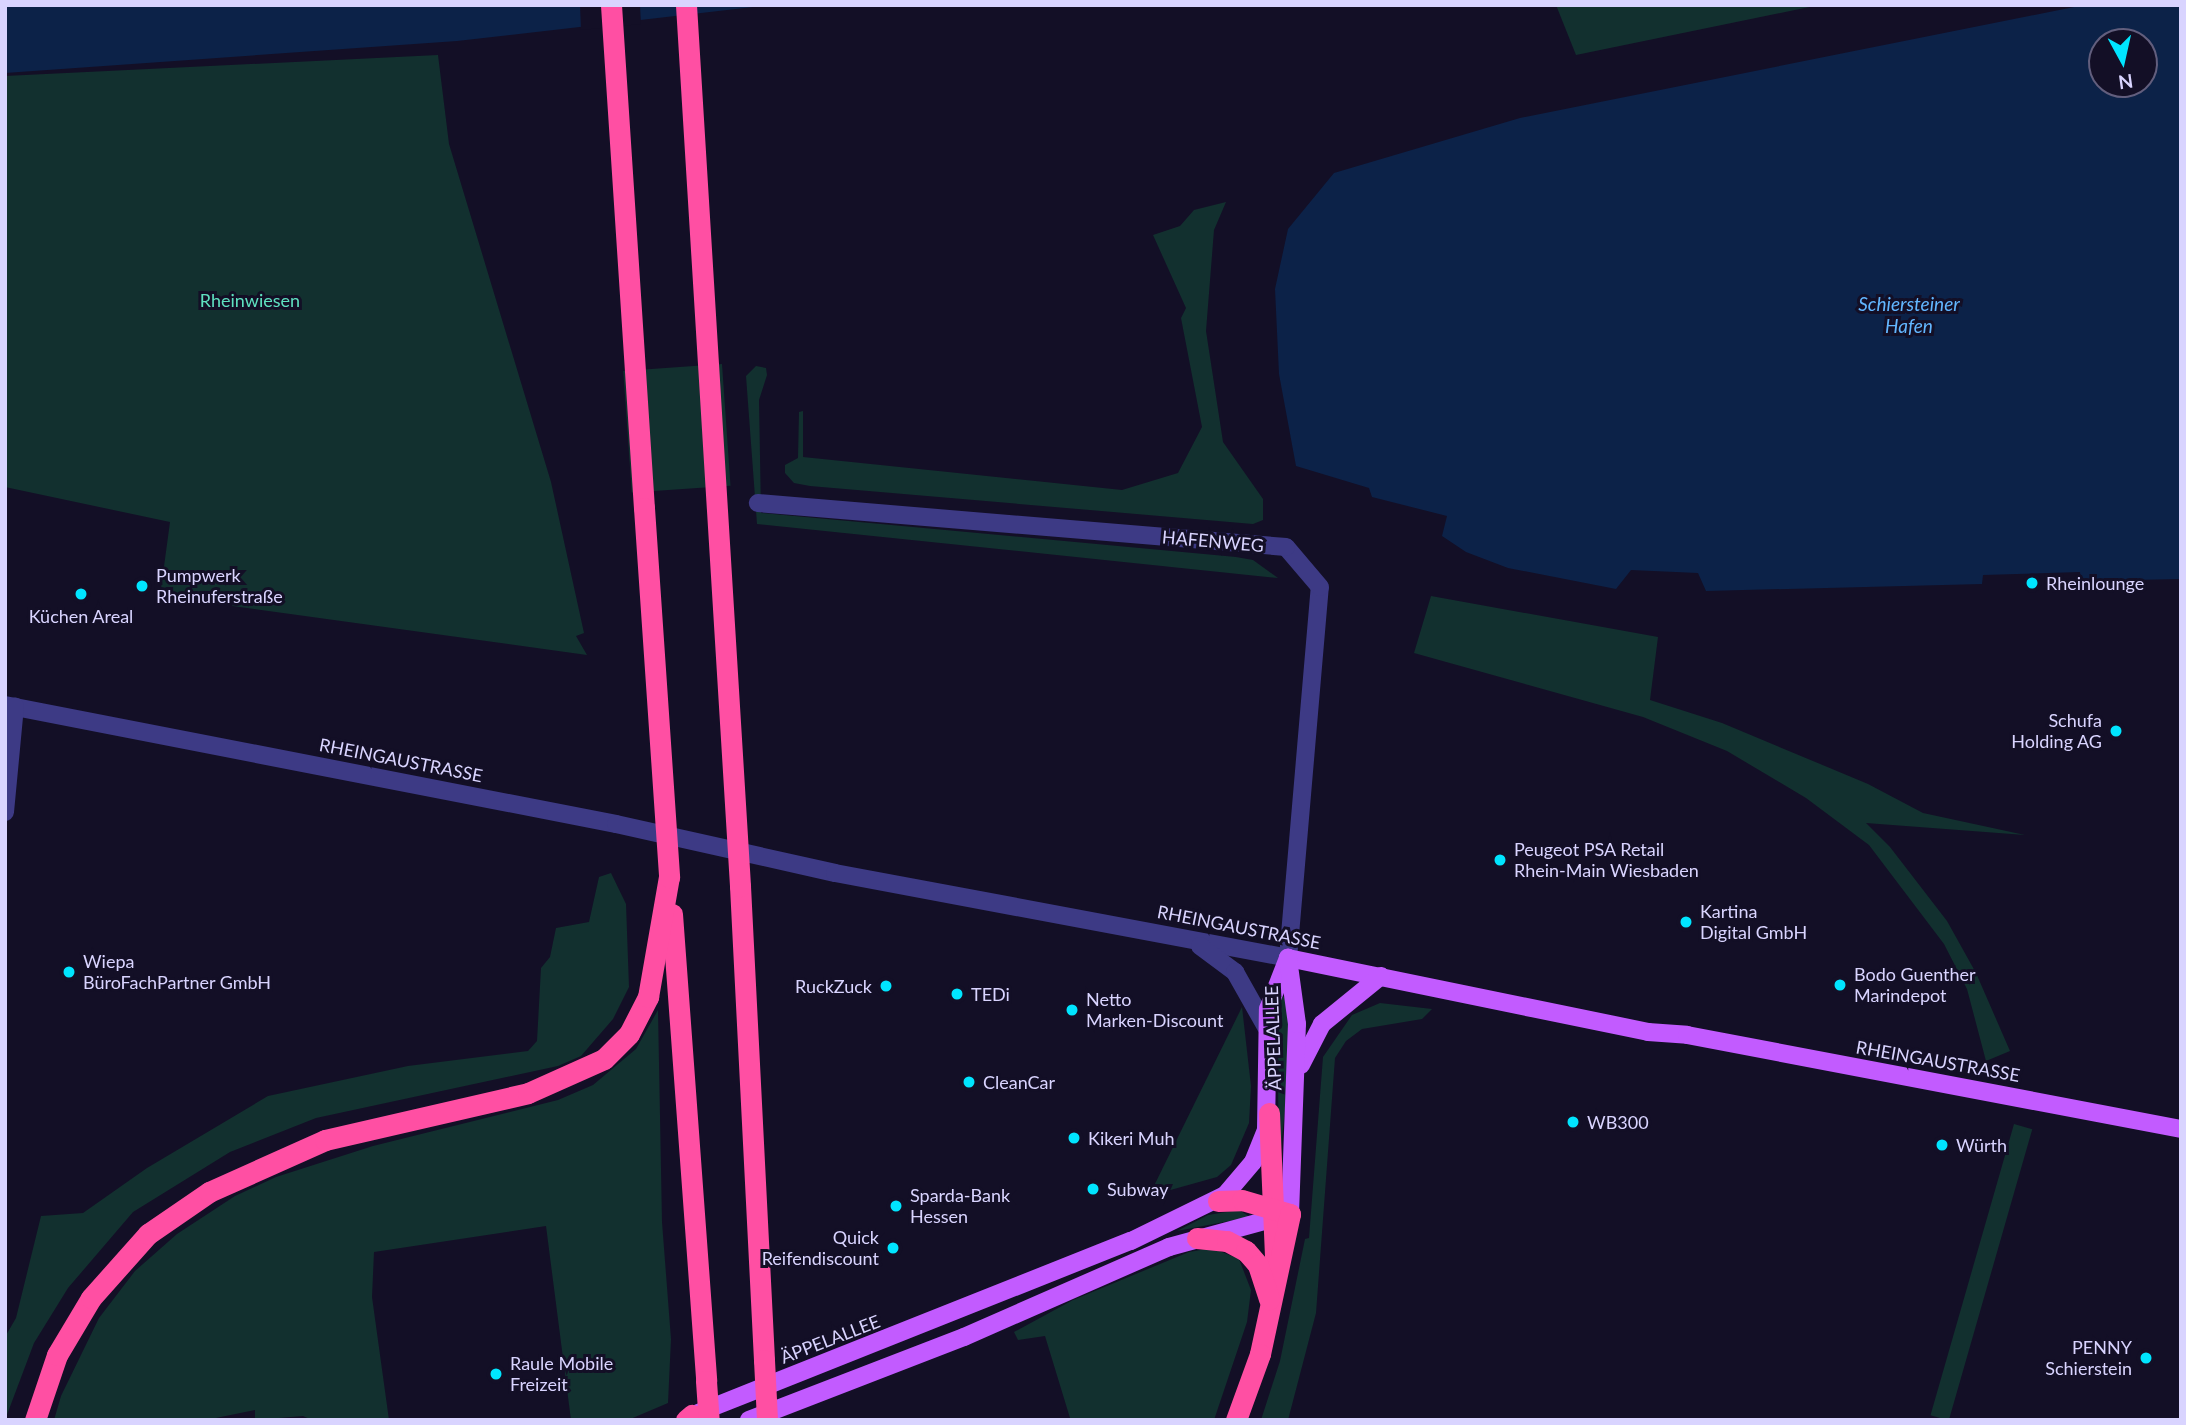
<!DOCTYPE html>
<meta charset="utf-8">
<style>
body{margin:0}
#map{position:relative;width:2186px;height:1425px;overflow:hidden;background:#130f26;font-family:Lato,sans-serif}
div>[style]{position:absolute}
.green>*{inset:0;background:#12302f;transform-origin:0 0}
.water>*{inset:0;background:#0c2248}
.pier>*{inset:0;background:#130f26}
.minor>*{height:18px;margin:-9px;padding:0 9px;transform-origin:9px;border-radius:9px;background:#3d3a85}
.major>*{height:18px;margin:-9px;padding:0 9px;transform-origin:9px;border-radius:9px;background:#c25bff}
.highway>*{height:21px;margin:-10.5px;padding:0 10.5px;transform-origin:10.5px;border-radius:10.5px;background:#ff4fa3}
.highway-bridge>*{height:21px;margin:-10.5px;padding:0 10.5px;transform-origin:10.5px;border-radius:10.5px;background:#ff4fa3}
.dots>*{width:19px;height:19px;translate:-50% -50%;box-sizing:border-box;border:4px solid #130f26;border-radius:50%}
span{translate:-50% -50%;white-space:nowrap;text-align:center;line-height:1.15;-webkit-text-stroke:6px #130f26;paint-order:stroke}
.park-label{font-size:18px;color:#5fe0c0}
.street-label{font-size:18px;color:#d9d4ff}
.poi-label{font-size:18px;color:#d9d4ff}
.left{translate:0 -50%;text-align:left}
.right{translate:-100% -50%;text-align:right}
.water-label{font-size:19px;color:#62b6ff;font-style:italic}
.frame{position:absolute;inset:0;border:7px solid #d9d4ff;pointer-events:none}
.north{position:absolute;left:2088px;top:28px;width:70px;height:70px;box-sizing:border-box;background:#130f26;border:2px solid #625e7d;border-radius:50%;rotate:172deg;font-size:19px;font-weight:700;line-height:28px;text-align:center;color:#d9d4ff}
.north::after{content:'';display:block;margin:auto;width:24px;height:32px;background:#00e5ff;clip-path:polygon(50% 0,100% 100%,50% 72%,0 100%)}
</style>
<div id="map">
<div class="green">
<i style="clip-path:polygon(1556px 5px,1819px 5px,1576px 55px)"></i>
<i style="clip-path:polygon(438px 55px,449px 144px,551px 482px,584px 633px,576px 636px,587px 655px,160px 596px,170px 522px,5px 487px,5px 76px)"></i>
<i style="clip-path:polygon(1226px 202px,1214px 230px,1206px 331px,1223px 442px,1263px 499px,1263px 520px,1253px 524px,810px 486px,794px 483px,785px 473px,785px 465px,798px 458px,799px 412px,803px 411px,803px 457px,1122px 490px,1178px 473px,1202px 427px,1181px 318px,1186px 308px,1153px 235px,1180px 226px,1194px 210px)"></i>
<i style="left:722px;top:364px;width:122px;height:99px;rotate:86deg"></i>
<i style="clip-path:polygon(756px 366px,766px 368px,767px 375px,759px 400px,761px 513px,1236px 557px,1253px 560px,1278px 578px,757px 524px,746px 376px)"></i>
<i style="clip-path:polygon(1431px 596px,1658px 637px,1650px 700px,1722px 723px,1868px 784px,1923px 813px,2025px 835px,1866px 823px,1890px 847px,1947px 921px,1976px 973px,2010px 1051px,1986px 1061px,1967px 989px,1944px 944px,1869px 845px,1806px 798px,1727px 751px,1643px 717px,1414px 653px)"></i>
<i style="clip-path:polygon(611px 873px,626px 904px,629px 987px,613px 1019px,581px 1056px,558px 1066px,316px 1118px,230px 1152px,133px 1212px,68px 1288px,34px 1343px,5px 1420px,5px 1337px,16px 1318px,41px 1216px,83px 1213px,147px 1168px,268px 1096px,408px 1066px,528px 1051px,537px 1041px,541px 968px,550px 957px,556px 928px,589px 922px,599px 877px)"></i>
<i style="clip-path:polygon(1277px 995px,1291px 999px,1290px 1059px,1279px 1168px)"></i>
<i style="clip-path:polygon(1380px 1003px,1432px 1009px,1422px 1019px,1362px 1029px,1346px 1041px,1335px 1058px,1316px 1313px,1288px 1420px,1261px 1420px,1280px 1361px,1305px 1239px,1309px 1238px,1323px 1057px,1352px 1015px)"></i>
<i style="clip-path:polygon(1242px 1007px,1251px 1086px,1249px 1123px,1231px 1165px,1217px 1177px,1149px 1196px)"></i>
<i style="clip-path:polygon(658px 1010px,662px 1222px,671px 1339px,668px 1403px,628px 1420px,571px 1420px,546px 1226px,374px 1252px,372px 1297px,389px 1420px,312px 1420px,303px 1416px,255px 1420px,255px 1410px,206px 1420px,54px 1420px,61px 1396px,99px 1318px,135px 1271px,177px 1234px,235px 1196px,276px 1177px,373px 1146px,558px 1100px,593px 1085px,636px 1049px)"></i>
<i style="left:2014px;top:1124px;width:19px;height:303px;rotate:16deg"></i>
<i style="clip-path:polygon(1239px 1210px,1250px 1217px,1177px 1231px,1208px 1215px)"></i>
<i style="clip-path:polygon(1212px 1248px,1239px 1259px,1251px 1290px,1247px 1322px,1214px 1420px,1066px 1420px,1070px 1418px,1045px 1336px,1018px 1340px,1014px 1332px,1073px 1300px,1189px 1252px)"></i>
</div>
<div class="water">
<i style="clip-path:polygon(5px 5px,771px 5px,457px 41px,5px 73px)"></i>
<i style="clip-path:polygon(evenodd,2084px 5px,2181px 5px,2181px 579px,2081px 581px,2080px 572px,1983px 575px,1982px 584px,1706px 591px,1698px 573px,1631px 570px,1616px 589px,1508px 568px,1466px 552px,1442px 536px,1447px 516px,1372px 497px,1369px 488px,1296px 466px,1279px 374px,1275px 289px,1288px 229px,1334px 173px,1520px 118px,2084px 5px,2102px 42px,2144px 42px,2144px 84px,2102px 84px,2102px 42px)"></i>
</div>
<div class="pier">
<i style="clip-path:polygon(580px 5px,640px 5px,641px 24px,581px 30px)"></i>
</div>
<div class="minor">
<i style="left:5px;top:705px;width:622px;rotate:11.02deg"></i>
<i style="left:616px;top:824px;width:224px;rotate:12.6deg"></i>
<i style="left:835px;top:873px;width:461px;rotate:10.6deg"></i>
<i style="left:1288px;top:958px;width:372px;rotate:-85.1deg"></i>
<i style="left:1320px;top:587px;width:52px;rotate:-130.4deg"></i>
<i style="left:1286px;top:547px;width:530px;rotate:-175.24deg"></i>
<i style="left:5px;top:812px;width:106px;rotate:-84.6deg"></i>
<i style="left:1200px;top:946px;width:44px;rotate:36.6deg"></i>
<i style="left:1235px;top:972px;width:63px;rotate:60.6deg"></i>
</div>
<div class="major">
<i style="left:1288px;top:958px;width:368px;rotate:11.6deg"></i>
<i style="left:1648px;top:1032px;width:39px;rotate:4deg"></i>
<i style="left:1687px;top:1035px;width:503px;rotate:10.77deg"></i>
<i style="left:1301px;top:1065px;width:46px;rotate:-62.9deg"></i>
<i style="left:1322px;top:1024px;width:76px;rotate:-39.1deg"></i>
<i style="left:698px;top:1413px;width:466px;rotate:-21.7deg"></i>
<i style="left:1131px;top:1241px;width:105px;rotate:-26.1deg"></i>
<i style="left:1225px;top:1195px;width:43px;rotate:-49.7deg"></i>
<i style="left:1253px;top:1162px;width:35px;rotate:-68deg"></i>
<i style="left:1266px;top:1130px;width:121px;rotate:-89.1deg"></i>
<i style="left:1268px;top:1009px;width:55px;rotate:-68.6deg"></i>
<i style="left:749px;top:1420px;width:230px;rotate:-21.1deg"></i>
<i style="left:964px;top:1337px;width:224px;rotate:-23.7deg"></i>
<i style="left:1169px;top:1247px;width:125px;rotate:-15.3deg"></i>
<i style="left:1290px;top:1214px;width:190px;rotate:-87.9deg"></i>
<i style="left:1297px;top:1024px;width:67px;rotate:-97.8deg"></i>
</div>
<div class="highway">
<i style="left:611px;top:5px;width:504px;rotate:86.25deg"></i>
<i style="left:740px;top:886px;width:475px;rotate:87.1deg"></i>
<i style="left:672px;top:914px;width:468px;rotate:85.8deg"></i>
<i style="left:1269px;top:1113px;width:144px;rotate:87.6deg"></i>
<i style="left:1218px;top:1201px;width:24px;rotate:-2deg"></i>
<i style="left:1242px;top:1200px;width:50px;rotate:16.3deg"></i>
<i style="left:1290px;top:1214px;width:143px;rotate:102.1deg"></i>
<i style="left:1260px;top:1354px;width:70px;rotate:110deg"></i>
<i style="left:1197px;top:1238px;width:30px;rotate:6deg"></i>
<i style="left:1227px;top:1241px;width:21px;rotate:28deg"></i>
<i style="left:1246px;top:1251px;width:18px;rotate:49deg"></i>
<i style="left:1258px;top:1265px;width:36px;rotate:72deg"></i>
<i style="left:35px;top:1420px;width:69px;rotate:-71.3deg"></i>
<i style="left:57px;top:1355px;width:66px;rotate:-59.2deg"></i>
<i style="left:91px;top:1298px;width:86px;rotate:-48.3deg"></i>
<i style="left:148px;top:1234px;width:74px;rotate:-34.5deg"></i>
<i style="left:209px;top:1192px;width:127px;rotate:-24.1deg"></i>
<i style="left:325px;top:1140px;width:208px;rotate:-13deg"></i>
<i style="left:528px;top:1093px;width:83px;rotate:-24.1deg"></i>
<i style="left:604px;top:1059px;width:35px;rotate:-45deg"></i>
<i style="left:629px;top:1034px;width:42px;rotate:-62.8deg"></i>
<i style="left:648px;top:997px;width:122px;rotate:-80.1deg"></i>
<i style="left:686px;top:1420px;width:8px;rotate:-40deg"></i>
</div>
<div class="highway-bridge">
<i style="left:686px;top:5px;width:883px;rotate:86.49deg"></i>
<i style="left:644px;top:508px;width:370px;rotate:86.1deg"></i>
<i style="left:764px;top:1360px;width:60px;rotate:87.1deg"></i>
<i style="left:706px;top:1381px;width:39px;rotate:86deg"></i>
</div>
<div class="dots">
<i style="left:2032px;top:583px;background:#00e5ff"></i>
<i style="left:142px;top:586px;background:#00e5ff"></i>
<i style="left:81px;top:594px;background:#00e5ff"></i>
<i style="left:2116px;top:731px;background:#00e5ff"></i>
<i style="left:1500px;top:860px;background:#00e5ff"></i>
<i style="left:1686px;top:922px;background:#00e5ff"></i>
<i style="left:69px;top:972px;background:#00e5ff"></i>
<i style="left:1840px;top:985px;background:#00e5ff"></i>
<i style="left:886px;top:986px;background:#00e5ff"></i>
<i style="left:957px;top:994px;background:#00e5ff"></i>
<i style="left:1072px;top:1010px;background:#00e5ff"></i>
<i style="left:969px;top:1082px;background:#00e5ff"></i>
<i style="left:1573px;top:1122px;background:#00e5ff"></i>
<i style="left:1074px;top:1138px;background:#00e5ff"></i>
<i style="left:1942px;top:1145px;background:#00e5ff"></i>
<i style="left:1093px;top:1189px;background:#00e5ff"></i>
<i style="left:896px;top:1206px;background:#00e5ff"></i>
<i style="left:893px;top:1248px;background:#00e5ff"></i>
<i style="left:2146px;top:1358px;background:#00e5ff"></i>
<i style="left:496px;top:1374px;background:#00e5ff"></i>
</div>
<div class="park-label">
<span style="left:250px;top:300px">Rheinwiesen</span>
</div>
<div class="street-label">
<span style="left:1213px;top:541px;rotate:5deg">HAFENWEG</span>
<span style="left:401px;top:760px;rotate:11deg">RHEINGAUSTRASSE</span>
<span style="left:1239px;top:927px;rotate:11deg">RHEINGAUSTRASSE</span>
<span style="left:1273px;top:1038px;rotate:-92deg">ÄPPELALLEE</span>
<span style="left:1938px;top:1061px;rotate:10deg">RHEINGAUSTRASSE</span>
<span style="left:830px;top:1339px;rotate:-21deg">ÄPPELALLEE</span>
</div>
<div class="poi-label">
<span class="left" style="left:156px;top:586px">Pumpwerk<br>Rheinuferstraße</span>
<span class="left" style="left:2046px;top:583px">Rheinlounge</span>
<span style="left:81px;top:616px">Küchen Areal</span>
<span class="right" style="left:2102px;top:731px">Schufa<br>Holding AG</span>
<span class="left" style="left:1514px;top:860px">Peugeot PSA Retail<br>Rhein-Main Wiesbaden</span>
<span class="left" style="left:1700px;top:922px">Kartina<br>Digital GmbH</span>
<span class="left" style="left:83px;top:972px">Wiepa<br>BüroFachPartner GmbH</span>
<span class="left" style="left:1854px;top:985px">Bodo Guenther<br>Marindepot</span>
<span class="right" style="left:872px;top:986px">RuckZuck</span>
<span class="left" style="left:971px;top:994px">TEDi</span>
<span class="left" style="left:1086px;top:1010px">Netto<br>Marken-Discount</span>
<span class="left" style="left:983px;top:1082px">CleanCar</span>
<span class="left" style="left:1587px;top:1122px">WB300</span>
<span class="left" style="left:1088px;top:1138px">Kikeri Muh</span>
<span class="left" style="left:1956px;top:1145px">Würth</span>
<span class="left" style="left:1107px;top:1189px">Subway</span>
<span class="left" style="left:910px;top:1206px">Sparda-Bank<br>Hessen</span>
<span class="right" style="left:879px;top:1248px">Quick<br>Reifendiscount</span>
<span class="right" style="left:2132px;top:1358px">PENNY<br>Schierstein</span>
<span class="left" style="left:510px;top:1374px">Raule Mobile<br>Freizeit</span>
</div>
<div class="water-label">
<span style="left:1909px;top:315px">Schiersteiner<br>Hafen</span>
</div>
<div class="frame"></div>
<div class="north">N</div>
</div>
